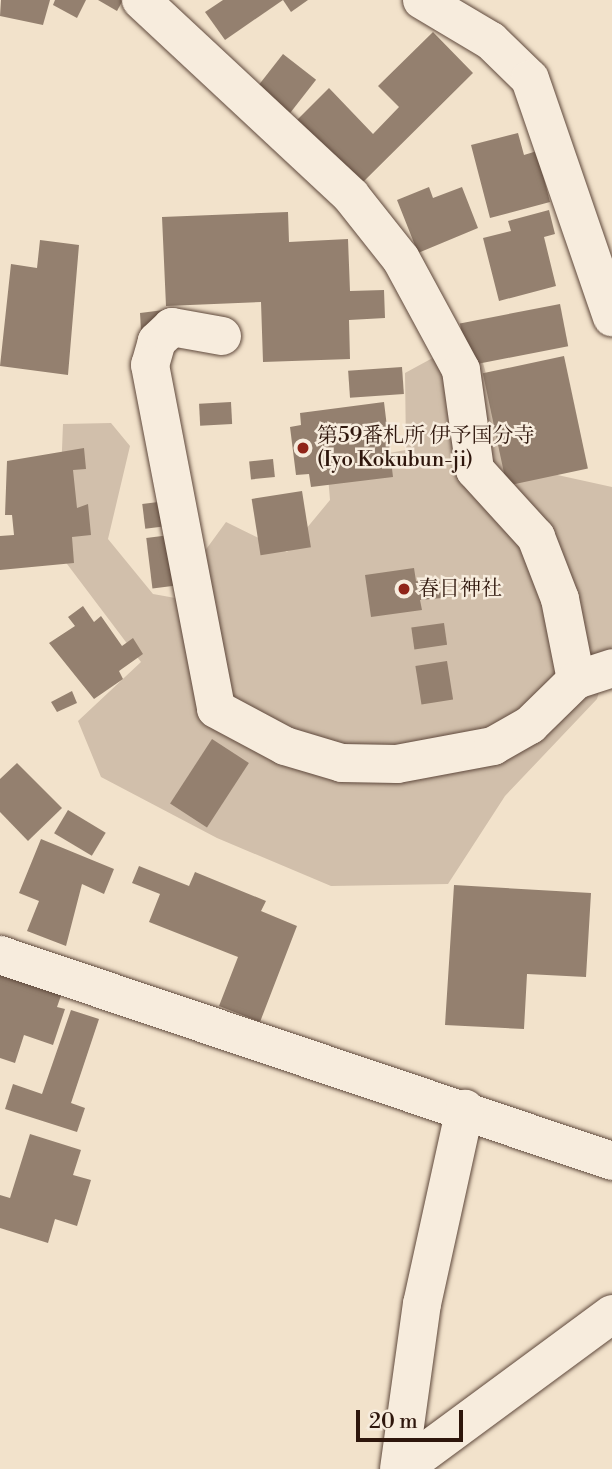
<!DOCTYPE html>
<meta charset="utf-8">
<style>
body{margin:0}
#map{position:relative;width:612px;height:1469px;overflow:hidden;background:#f2e2cb;font-family:"Libre Bodoni","Noto Serif JP",serif}
div>[style]{position:absolute}
.green>*{inset:0;background:#d1bfab}
.building>*{inset:0;background:#94806f;transform-origin:0 0}
.roads{filter:drop-shadow(0 0 2px #5f493c) drop-shadow(0 0 2px #5f493c)}
.minor>*{height:38px;margin:-19px;padding:0 19px;transform-origin:19px;border-radius:19px;background:#f7ecdd}
.dots>*{width:19px;height:19px;translate:-50% -50%;box-sizing:border-box;border:4px solid #f7ecdd;border-radius:50%}
span{translate:-50% -50%;white-space:nowrap;text-align:center;line-height:1.15;-webkit-text-stroke:5px #f7ecdd;paint-order:stroke}
.poi-label{font-size:21px;color:#2e160c}
.left{translate:0 -50%;text-align:left}
.scale{position:absolute;left:356px;top:1410px;width:107px;height:32px;box-sizing:border-box;border:4px solid #2e160c;border-top:0;padding-left:9px;font-size:21px;line-height:24px;white-space:nowrap;color:#2e160c;-webkit-text-stroke:5px #f7ecdd;paint-order:stroke}
</style>
<div id="map">
<div class="green">
<i style="clip-path:polygon(475px 335px,512px 465px,612px 487px,612px 646px,597px 699px,505px 796px,448px 884px,331px 886px,217px 838px,101px 777px,78px 721px,141px 662px,58px 552px,63px 424px,111px 423px,130px 446px,108px 539px,153px 594px,181px 599px,191px 570px,226px 522px,287px 552px,330px 500px,327px 464px,406px 450px,405px 373px)"></i>
</div>
<div class="building">
<i style="clip-path:polygon(1px 0,50px 0,43px 25px,0 16px)"></i>
<i style="clip-path:polygon(55px 0,86px 0,77px 18px,53px 5px)"></i>
<i style="clip-path:polygon(98px 0,123px 0,117px 11px)"></i>
<i style="clip-path:polygon(223px 0,283px 0,225px 40px,205px 12px)"></i>
<i style="clip-path:polygon(283px 0,308px 0,291px 12px)"></i>
<i style="clip-path:polygon(433px 32px,473px 73px,358px 187px,295px 122px,329px 88px,373px 134px,399px 107px,378px 86px)"></i>
<i style="left:283px;top:54px;width:42px;height:46px;rotate:38deg"></i>
<i style="clip-path:polygon(518px 133px,524px 155px,537px 151px,550px 202px,490px 218px,471px 145px)"></i>
<i style="clip-path:polygon(429px 187px,433px 198px,462px 187px,478px 228px,418px 253px,397px 200px)"></i>
<i style="clip-path:polygon(549px 210px,555px 234px,544px 237px,556px 286px,499px 301px,483px 238px,511px 231px,508px 221px)"></i>
<i style="clip-path:polygon(288px 212px,289px 242px,348px 239px,350px 291px,384px 290px,385px 318px,349px 320px,350px 359px,263px 362px,261px 302px,166px 306px,162px 217px)"></i>
<i style="clip-path:polygon(40px 240px,79px 245px,68px 375px,0 366px,11px 264px,37px 268px)"></i>
<i style="left:560px;top:304px;width:43px;height:102px;rotate:79deg"></i>
<i style="clip-path:polygon(164px 310px,165px 326px,141px 330px,140px 313px)"></i>
<i style="left:564px;top:356px;width:115px;height:83px;rotate:78deg"></i>
<i style="left:402px;top:367px;width:27px;height:54px;rotate:86deg"></i>
<i style="left:231px;top:402px;width:22px;height:32px;rotate:87deg"></i>
<i style="clip-path:polygon(384px 402px,393px 477px,311px 487px,309px 474px,296px 475px,290px 427px,301px 425px,300px 413px)"></i>
<i style="clip-path:polygon(84px 448px,86px 469px,73px 470px,77px 508px,88px 504px,91px 535px,72px 537px,74px 563px,0 570px,0 536px,14px 535px,12px 515px,5px 515px,7px 461px)"></i>
<i style="left:273px;top:459px;width:18px;height:24px;rotate:84deg"></i>
<i style="left:302px;top:491px;width:57px;height:51px;rotate:81deg"></i>
<i style="left:174px;top:500px;width:25px;height:32px;rotate:83deg"></i>
<i style="left:178px;top:534px;width:51px;height:32px;rotate:83deg"></i>
<i style="clip-path:polygon(414px 568px,416px 581px,439px 578px,442px 598px,420px 600px,422px 610px,371px 617px,365px 575px)"></i>
<i style="clip-path:polygon(83px 606px,94px 622px,101px 616px,122px 646px,133px 638px,143px 654px,119px 671px,123px 679px,94px 699px,49px 643px,75px 626px,68px 617px)"></i>
<i style="left:444px;top:623px;width:22px;height:33px;rotate:82deg"></i>
<i style="left:447px;top:661px;width:39px;height:32px;rotate:81deg"></i>
<i style="clip-path:polygon(72px 691px,77px 703px,57px 712px,51px 702px)"></i>
<i style="left:212px;top:739px;width:44px;height:77px;rotate:33deg"></i>
<i style="clip-path:polygon(17px 763px,62px 808px,28px 841px,0 812px,0 779px)"></i>
<i style="left:68px;top:810px;width:44px;height:27px;rotate:31deg"></i>
<i style="clip-path:polygon(41px 839px,114px 869px,104px 894px,82px 884px,66px 946px,27px 931px,39px 901px,19px 893px)"></i>
<i style="clip-path:polygon(139px 866px,189px 886px,195px 872px,266px 901px,261px 911px,297px 926px,260px 1022px,219px 1006px,238px 957px,149px 922px,160px 894px,132px 883px)"></i>
<i style="clip-path:polygon(454px 885px,591px 893px,586px 977px,527px 974px,524px 1029px,445px 1025px)"></i>
<i style="clip-path:polygon(0 961px,65px 984px,57px 1007px,65px 1009px,53px 1045px,24px 1035px,15px 1063px,0 1058px)"></i>
<i style="clip-path:polygon(71px 1010px,99px 1019px,71px 1103px,85px 1108px,77px 1132px,5px 1109px,13px 1084px,42px 1094px)"></i>
<i style="clip-path:polygon(30px 1134px,81px 1150px,73px 1175px,91px 1180px,77px 1226px,55px 1219px,48px 1243px,0 1228px,0 1195px,10px 1198px)"></i>
</div>
<div class="roads">
<div class="minor">
<i style="left:141px;top:0;width:287px;rotate:43deg"></i>
<i style="left:351px;top:196px;width:80px;rotate:51.6deg"></i>
<i style="left:401px;top:259px;width:126px;rotate:61.6deg"></i>
<i style="left:461px;top:370px;width:101px;rotate:82deg"></i>
<i style="left:475px;top:470px;width:91px;rotate:47.7deg"></i>
<i style="left:536px;top:537px;width:66px;rotate:68.8deg"></i>
<i style="left:560px;top:599px;width:83px;rotate:78.8deg"></i>
<i style="left:422px;top:0;width:80px;rotate:30.7deg"></i>
<i style="left:491px;top:41px;width:54px;rotate:44.3deg"></i>
<i style="left:530px;top:79px;width:252px;rotate:71deg"></i>
<i style="left:222px;top:336px;width:51px;rotate:-169.8deg"></i>
<i style="left:172px;top:327px;width:21px;rotate:137deg"></i>
<i style="left:157px;top:341px;width:25px;rotate:106deg"></i>
<i style="left:150px;top:365px;width:350px;rotate:79.1deg"></i>
<i style="left:216px;top:709px;width:78px;rotate:28.2deg"></i>
<i style="left:285px;top:746px;width:59px;rotate:16.6deg"></i>
<i style="left:342px;top:763px;width:55px;rotate:1deg"></i>
<i style="left:397px;top:764px;width:98px;rotate:-10.6deg"></i>
<i style="left:493px;top:746px;width:43px;rotate:-29.6deg"></i>
<i style="left:530px;top:725px;width:64px;rotate:-44.4deg"></i>
<i style="left:576px;top:680px;width:38px;rotate:-18deg"></i>
<i style="left:0;top:955px;width:646px;rotate:18.6deg"></i>
<i style="left:399px;top:1469px;width:167px;rotate:-82.1deg"></i>
<i style="left:422px;top:1304px;width:200px;rotate:-77.6deg"></i>
<i style="left:402px;top:1469px;width:261px;rotate:-36.4deg"></i>
</div>
</div>
<div class="dots">
<i style="left:303px;top:448px;background:#8f2418"></i>
<i style="left:404px;top:589px;background:#8f2418"></i>
</div>
<div class="poi-label">
<span class="left" style="left:317px;top:448px">第59番札所 伊予国分寺<br>(Iyo Kokubun-ji)</span>
<span class="left" style="left:418px;top:589px">春日神社</span>
</div>
<div class="scale">20 m</div>
</div>
